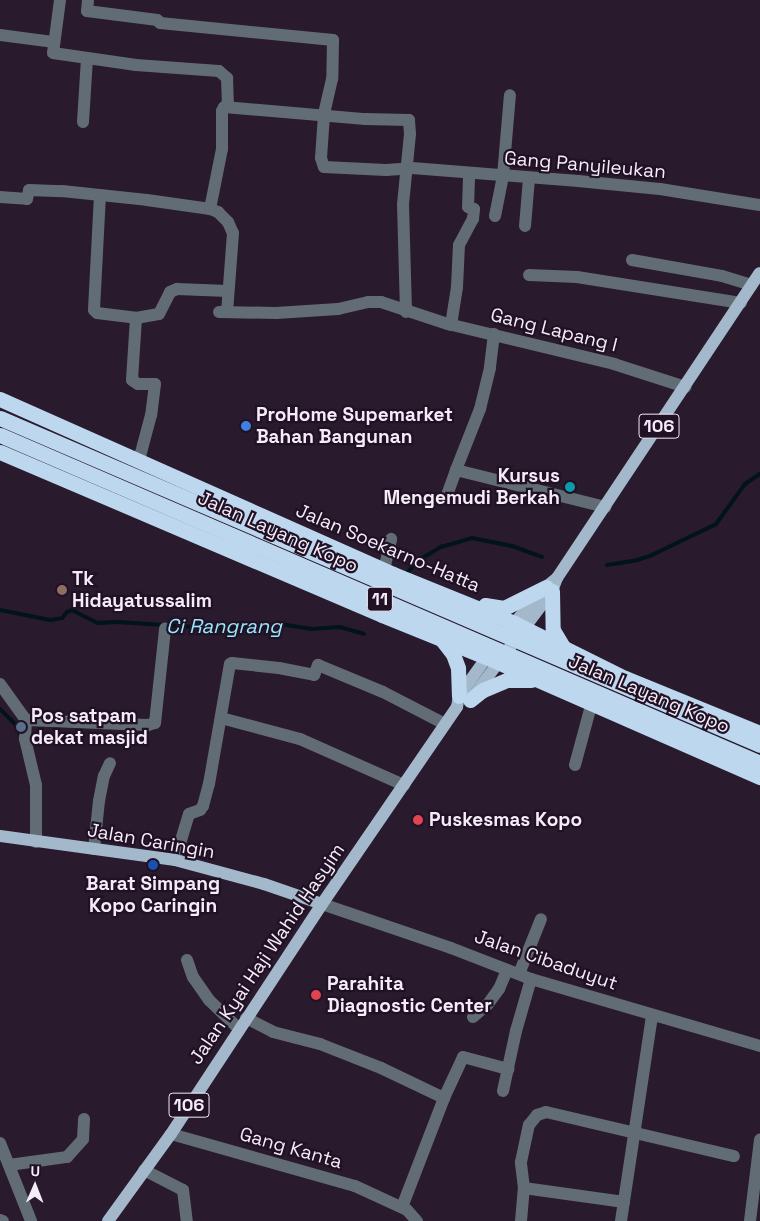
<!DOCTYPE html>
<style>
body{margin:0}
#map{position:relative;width:760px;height:1221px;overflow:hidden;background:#291a2e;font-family:"Space Grotesk",sans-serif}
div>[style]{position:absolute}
.stream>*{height:4px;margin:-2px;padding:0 2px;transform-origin:2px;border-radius:2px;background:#001419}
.minor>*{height:12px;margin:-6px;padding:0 6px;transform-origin:6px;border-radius:6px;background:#626c75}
.major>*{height:12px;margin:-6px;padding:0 6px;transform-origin:6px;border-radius:6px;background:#a3b9cb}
.highway>*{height:15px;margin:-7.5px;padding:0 7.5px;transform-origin:7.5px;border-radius:7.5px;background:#bdd7ee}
.highway-bridge>*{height:15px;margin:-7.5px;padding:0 7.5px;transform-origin:7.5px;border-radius:7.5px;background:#bdd7ee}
.dots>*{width:14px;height:14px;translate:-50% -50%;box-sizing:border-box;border:2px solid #201124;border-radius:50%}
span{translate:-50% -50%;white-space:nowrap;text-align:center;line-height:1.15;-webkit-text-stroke:4.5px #201124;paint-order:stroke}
.shield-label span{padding:1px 4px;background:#201124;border:1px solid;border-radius:4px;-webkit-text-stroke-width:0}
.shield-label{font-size:18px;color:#f6ecf9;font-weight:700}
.street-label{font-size:19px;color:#f6ecf9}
.poi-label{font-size:19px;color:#f6ecf9;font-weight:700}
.left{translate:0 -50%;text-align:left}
.right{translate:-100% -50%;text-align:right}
.water-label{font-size:20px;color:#98e7fc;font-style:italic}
.north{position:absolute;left:10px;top:1161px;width:50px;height:50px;-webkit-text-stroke:4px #201124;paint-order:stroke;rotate:1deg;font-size:14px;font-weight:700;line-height:20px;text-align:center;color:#f6ecf9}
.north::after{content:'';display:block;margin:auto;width:18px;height:22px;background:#f6ecf9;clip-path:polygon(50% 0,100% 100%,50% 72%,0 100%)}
</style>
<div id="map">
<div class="stream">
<i style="left:607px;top:565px;width:30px;rotate:-9deg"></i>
<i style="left:637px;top:560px;width:16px;rotate:-18deg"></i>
<i style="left:652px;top:555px;width:71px;rotate:-25.8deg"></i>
<i style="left:716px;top:524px;width:49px;rotate:-54.1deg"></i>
<i style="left:745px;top:484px;width:18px;rotate:-34deg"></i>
<i style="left:406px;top:574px;width:19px;rotate:-47deg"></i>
<i style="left:419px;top:560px;width:26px;rotate:-31deg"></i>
<i style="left:441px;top:547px;width:32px;rotate:-16deg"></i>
<i style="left:472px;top:538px;width:41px;rotate:11.3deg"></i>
<i style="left:512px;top:546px;width:32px;rotate:20deg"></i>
<i style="left:0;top:610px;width:51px;rotate:11.3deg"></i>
<i style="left:50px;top:620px;width:12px;rotate:-9deg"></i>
<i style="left:62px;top:618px;width:8px;rotate:-50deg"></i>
<i style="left:67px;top:612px;width:5px;rotate:-22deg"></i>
<i style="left:72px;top:610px;width:28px;rotate:27deg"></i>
<i style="left:97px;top:623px;width:20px;rotate:-3deg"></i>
<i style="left:117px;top:622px;width:93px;rotate:3.7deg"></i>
<i style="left:210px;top:628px;width:50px"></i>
<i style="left:260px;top:628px;width:20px;rotate:-11deg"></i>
<i style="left:280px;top:624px;width:31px;rotate:9deg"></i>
<i style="left:311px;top:629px;width:29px;rotate:-4deg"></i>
<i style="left:340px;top:627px;width:25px;rotate:16deg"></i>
<i style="left:0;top:709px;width:21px;rotate:45deg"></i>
<i style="left:15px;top:724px;width:13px;rotate:63deg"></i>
</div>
<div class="minor">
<i style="left:60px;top:0;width:53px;rotate:97.5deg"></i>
<i style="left:53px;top:53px;width:84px;rotate:8.2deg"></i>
<i style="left:136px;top:65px;width:83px;rotate:4.1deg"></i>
<i style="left:219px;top:71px;width:11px;rotate:41deg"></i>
<i style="left:227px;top:78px;width:29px;rotate:88deg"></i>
<i style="left:88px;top:0;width:11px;rotate:95deg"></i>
<i style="left:87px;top:11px;width:71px;rotate:7.3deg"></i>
<i style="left:157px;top:20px;width:4px;rotate:45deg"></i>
<i style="left:160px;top:23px;width:174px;rotate:5.6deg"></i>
<i style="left:333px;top:40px;width:39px;rotate:91deg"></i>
<i style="left:332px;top:79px;width:37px;rotate:103deg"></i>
<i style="left:324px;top:115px;width:43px;rotate:94deg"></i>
<i style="left:321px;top:158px;width:9px;rotate:72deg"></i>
<i style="left:324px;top:167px;width:62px;rotate:2.8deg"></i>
<i style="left:386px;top:170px;width:26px;rotate:-4deg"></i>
<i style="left:412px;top:168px;width:167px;rotate:4.5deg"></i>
<i style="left:578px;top:181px;width:82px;rotate:5.6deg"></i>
<i style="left:660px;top:189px;width:101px;rotate:9.1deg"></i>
<i style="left:0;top:35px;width:53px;rotate:7.5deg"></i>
<i style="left:83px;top:122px;width:64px;rotate:-86.4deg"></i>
<i style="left:100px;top:195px;width:115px;rotate:93deg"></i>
<i style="left:94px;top:310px;width:4px;rotate:45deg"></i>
<i style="left:97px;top:313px;width:39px;rotate:7deg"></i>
<i style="left:136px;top:318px;width:23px;rotate:-10deg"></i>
<i style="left:159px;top:314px;width:25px;rotate:-63deg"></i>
<i style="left:170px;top:292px;width:8px;rotate:-23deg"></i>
<i style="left:177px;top:289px;width:51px;rotate:2.2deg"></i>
<i style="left:0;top:197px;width:27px;rotate:4deg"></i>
<i style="left:27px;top:199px;width:9px;rotate:-77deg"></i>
<i style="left:29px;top:190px;width:33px;rotate:2deg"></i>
<i style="left:62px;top:191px;width:85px;rotate:6deg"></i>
<i style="left:147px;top:200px;width:64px;rotate:8.1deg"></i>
<i style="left:210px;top:209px;width:9px;rotate:21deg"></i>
<i style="left:218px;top:212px;width:14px;rotate:45deg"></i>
<i style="left:228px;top:222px;width:12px;rotate:66deg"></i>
<i style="left:233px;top:233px;width:79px;rotate:94.3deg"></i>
<i style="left:210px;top:209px;width:61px;rotate:-78.7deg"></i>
<i style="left:222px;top:149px;width:38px;rotate:-90deg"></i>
<i style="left:222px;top:111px;width:4px;rotate:-63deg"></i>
<i style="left:224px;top:107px;width:142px;rotate:4.9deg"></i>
<i style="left:365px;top:119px;width:44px;rotate:1.3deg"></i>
<i style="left:409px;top:120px;width:14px;rotate:86deg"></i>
<i style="left:410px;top:134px;width:70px;rotate:95.7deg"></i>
<i style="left:403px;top:204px;width:108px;rotate:88.4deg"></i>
<i style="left:495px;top:216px;width:41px;rotate:-78.7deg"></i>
<i style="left:503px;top:176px;width:81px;rotate:-85.1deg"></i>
<i style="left:525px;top:226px;width:48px;rotate:-85.2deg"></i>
<i style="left:632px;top:260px;width:91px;rotate:10.1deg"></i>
<i style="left:722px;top:276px;width:31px;rotate:17deg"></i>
<i style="left:529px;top:275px;width:48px;rotate:2.4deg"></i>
<i style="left:577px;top:277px;width:166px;rotate:9deg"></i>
<i style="left:219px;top:312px;width:57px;rotate:1deg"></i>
<i style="left:276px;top:313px;width:62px;rotate:-3.7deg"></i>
<i style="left:338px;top:309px;width:31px;rotate:-13deg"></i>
<i style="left:368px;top:302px;width:13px"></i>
<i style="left:381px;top:302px;width:71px;rotate:18.2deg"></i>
<i style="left:448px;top:324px;width:171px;rotate:13.5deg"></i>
<i style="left:614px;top:364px;width:75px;rotate:17.9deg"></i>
<i style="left:136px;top:318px;width:62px;rotate:93.7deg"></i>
<i style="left:132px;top:380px;width:7px;rotate:34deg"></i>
<i style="left:138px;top:384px;width:17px"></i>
<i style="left:155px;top:384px;width:31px;rotate:97deg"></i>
<i style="left:151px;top:415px;width:47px;rotate:104.9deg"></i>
<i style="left:451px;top:325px;width:38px;rotate:-81deg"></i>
<i style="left:457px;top:287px;width:42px;rotate:-87.3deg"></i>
<i style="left:459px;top:245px;width:30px;rotate:-62deg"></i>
<i style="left:473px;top:219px;width:10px;rotate:-84deg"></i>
<i style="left:474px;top:209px;width:6px;rotate:-162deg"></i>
<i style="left:468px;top:207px;width:34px;rotate:-88deg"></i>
<i style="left:494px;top:334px;width:34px;rotate:97deg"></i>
<i style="left:490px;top:368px;width:42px;rotate:103.7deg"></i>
<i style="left:480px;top:409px;width:66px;rotate:111.5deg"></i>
<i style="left:456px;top:470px;width:154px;rotate:13.9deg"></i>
<i style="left:447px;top:495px;width:27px;rotate:-70deg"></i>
<i style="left:384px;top:570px;width:32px;rotate:-77deg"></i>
<i style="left:0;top:684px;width:44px;rotate:54.2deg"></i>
<i style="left:221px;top:718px;width:82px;rotate:14.9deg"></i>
<i style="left:300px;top:739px;width:114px;rotate:23.9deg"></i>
<i style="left:575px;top:765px;width:65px;rotate:-74.9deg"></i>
<i style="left:36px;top:842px;width:57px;rotate:-90deg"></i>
<i style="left:36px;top:785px;width:47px;rotate:-103.4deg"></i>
<i style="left:25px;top:739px;width:19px;rotate:-87deg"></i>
<i style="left:26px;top:720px;width:122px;rotate:2.3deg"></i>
<i style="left:148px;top:725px;width:7px;rotate:-16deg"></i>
<i style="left:155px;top:723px;width:95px;rotate:-83.9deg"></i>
<i style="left:94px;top:849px;width:48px;rotate:-84.1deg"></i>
<i style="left:99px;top:801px;width:25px;rotate:-79deg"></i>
<i style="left:104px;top:776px;width:14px;rotate:-65deg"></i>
<i style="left:175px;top:860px;width:48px;rotate:-73.1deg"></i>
<i style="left:189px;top:814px;width:12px;rotate:-20deg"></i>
<i style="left:200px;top:810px;width:5px;rotate:-53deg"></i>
<i style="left:203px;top:806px;width:23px;rotate:-75deg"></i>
<i style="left:209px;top:784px;width:122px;rotate:-80.1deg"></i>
<i style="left:230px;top:664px;width:2px;rotate:-27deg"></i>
<i style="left:232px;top:663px;width:47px;rotate:6.1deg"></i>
<i style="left:279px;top:668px;width:36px;rotate:11deg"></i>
<i style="left:314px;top:675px;width:11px;rotate:-68deg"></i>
<i style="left:318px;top:665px;width:70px;rotate:22.6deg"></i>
<i style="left:383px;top:692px;width:70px;rotate:27.3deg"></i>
<i style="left:322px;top:904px;width:136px;rotate:18.8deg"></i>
<i style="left:451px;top:948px;width:86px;rotate:21.2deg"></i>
<i style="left:531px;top:979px;width:239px;rotate:16.3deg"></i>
<i style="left:187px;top:960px;width:18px;rotate:71deg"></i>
<i style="left:193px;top:977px;width:28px;rotate:55deg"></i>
<i style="left:209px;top:1000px;width:42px;rotate:44deg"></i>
<i style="left:519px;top:974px;width:59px;rotate:-68.2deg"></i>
<i style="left:473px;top:1017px;width:20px;rotate:-41deg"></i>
<i style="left:488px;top:1004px;width:19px;rotate:-54deg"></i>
<i style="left:499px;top:989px;width:21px;rotate:-67deg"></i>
<i style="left:246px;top:1018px;width:30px;rotate:27deg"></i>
<i style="left:273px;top:1032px;width:49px;rotate:14.3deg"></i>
<i style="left:320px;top:1044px;width:66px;rotate:21.5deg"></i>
<i style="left:381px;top:1068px;width:70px;rotate:25.5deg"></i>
<i style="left:503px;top:1091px;width:61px;rotate:-77.8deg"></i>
<i style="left:516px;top:1031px;width:54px;rotate:-73.9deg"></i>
<i style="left:171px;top:1134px;width:191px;rotate:15.8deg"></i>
<i style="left:355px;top:1186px;width:57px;rotate:24.8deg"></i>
<i style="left:407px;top:1210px;width:15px;rotate:48deg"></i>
<i style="left:0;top:1143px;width:84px;rotate:68.3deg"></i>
<i style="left:9px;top:1165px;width:59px;rotate:-7.9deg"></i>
<i style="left:67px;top:1157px;width:24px;rotate:-48deg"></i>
<i style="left:83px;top:1139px;width:20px;rotate:-87deg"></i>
<i style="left:144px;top:1170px;width:44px;rotate:27.1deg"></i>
<i style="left:183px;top:1190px;width:31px;rotate:83deg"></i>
<i style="left:524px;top:1188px;width:101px;rotate:8deg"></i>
<i style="left:402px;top:1207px;width:117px;rotate:-68.9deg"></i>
<i style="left:444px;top:1098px;width:45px;rotate:-65.1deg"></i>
<i style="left:463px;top:1057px;width:47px;rotate:14.9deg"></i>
<i style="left:0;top:1220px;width:3px;rotate:18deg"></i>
<i style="left:521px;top:1221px;width:33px;rotate:-85deg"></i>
<i style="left:524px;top:1188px;width:26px;rotate:-97deg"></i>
<i style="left:521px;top:1162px;width:38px;rotate:-78deg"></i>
<i style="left:529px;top:1125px;width:13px;rotate:-51deg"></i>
<i style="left:537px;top:1115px;width:9px;rotate:-18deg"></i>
<i style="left:546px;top:1112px;width:193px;rotate:13.2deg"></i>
<i style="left:621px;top:1221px;width:208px;rotate:-81.4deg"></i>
<i style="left:750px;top:1221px;width:82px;rotate:-83deg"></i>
</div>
<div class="major">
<i style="left:509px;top:629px;width:56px;rotate:-48.6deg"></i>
<i style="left:546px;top:587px;width:14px;rotate:-39deg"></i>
<i style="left:474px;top:695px;width:130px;rotate:-53.1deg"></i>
<i style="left:552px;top:591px;width:14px;rotate:-69deg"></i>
<i style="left:557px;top:578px;width:366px;rotate:-56.4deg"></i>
<i style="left:0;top:836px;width:177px;rotate:7.8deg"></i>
<i style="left:175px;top:860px;width:92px;rotate:15.1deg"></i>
<i style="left:264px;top:884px;width:61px;rotate:19deg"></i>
<i style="left:108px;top:1221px;width:107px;rotate:-54.1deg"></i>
<i style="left:171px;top:1134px;width:275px;rotate:-56.7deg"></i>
<i style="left:322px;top:904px;width:239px;rotate:-55.6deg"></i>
<i style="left:457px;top:707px;width:11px;rotate:-80deg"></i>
<i style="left:459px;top:696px;width:57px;rotate:-54.3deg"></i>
</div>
<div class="highway">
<i style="left:0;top:399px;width:430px;rotate:24deg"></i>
<i style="left:393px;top:574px;width:131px;rotate:22deg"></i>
<i style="left:514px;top:623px;width:124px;rotate:26.4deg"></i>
<i style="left:625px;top:678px;width:146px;rotate:22.2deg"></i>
<i style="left:0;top:452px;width:415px;rotate:23.1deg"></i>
<i style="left:382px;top:615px;width:112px;rotate:22deg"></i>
<i style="left:486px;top:657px;width:299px;rotate:23.7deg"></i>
<i style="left:552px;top:591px;width:39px;rotate:89deg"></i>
<i style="left:553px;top:630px;width:21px;rotate:59deg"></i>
<i style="left:485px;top:605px;width:19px;rotate:9deg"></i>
<i style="left:504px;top:608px;width:47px;rotate:-26.6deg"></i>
<i style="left:442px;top:640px;width:18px;rotate:52deg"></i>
<i style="left:453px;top:654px;width:15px;rotate:70deg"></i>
<i style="left:458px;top:668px;width:28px;rotate:88deg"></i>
<i style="left:470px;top:700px;width:16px;rotate:-38deg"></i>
<i style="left:483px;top:690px;width:26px;rotate:-23deg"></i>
<i style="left:507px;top:680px;width:24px"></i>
</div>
<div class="highway-bridge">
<i style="left:0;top:418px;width:827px;rotate:23.28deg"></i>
<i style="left:0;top:435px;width:828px;rotate:23.34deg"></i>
</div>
<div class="dots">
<i style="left:246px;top:426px;background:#3f7fe0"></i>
<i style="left:570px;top:487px;background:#0f9aa8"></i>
<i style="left:62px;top:590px;background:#8d6e63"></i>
<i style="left:21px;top:727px;background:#5c6f8a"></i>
<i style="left:418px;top:820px;background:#e0444e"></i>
<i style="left:153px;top:865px;background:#1a4fb4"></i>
<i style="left:316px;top:995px;background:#e0444e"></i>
</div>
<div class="shield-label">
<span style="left:659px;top:426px">106</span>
<span style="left:380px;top:599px">11</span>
<span style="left:189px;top:1105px">106</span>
</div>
<div class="street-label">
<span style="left:585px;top:165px;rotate:5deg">Gang Panyileukan</span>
<span style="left:554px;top:330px;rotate:14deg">Gang Lapang I</span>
<span style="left:278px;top:532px;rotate:24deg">Jalan Layang Kopo</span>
<span style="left:388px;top:548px;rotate:23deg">Jalan Soekarno-Hatta</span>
<span style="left:649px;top:694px;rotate:23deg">Jalan Layang Kopo</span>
<span style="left:151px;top:841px;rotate:10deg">Jalan Caringin</span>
<span style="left:267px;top:954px;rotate:-56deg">Jalan Kyai Haji Wahid Hasyim</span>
<span style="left:546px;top:960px;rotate:19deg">Jalan Cibaduyut</span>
<span style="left:291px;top:1148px;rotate:16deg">Gang Kanta</span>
</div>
<div class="poi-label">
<span class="left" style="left:256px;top:426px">ProHome Supemarket<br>Bahan Bangunan</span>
<span class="right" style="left:560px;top:487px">Kursus<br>Mengemudi Berkah</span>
<span class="left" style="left:72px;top:590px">Tk<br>Hidayatussalim</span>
<span class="left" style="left:31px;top:727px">Pos satpam<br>dekat masjid</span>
<span class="left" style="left:429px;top:820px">Puskesmas Kopo</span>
<span style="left:153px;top:895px">Barat Simpang<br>Kopo Caringin</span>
<span class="left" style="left:327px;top:995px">Parahita<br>Diagnostic Center</span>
</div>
<div class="water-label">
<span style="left:224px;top:626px">Ci Rangrang</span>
</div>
<div class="north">U</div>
</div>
